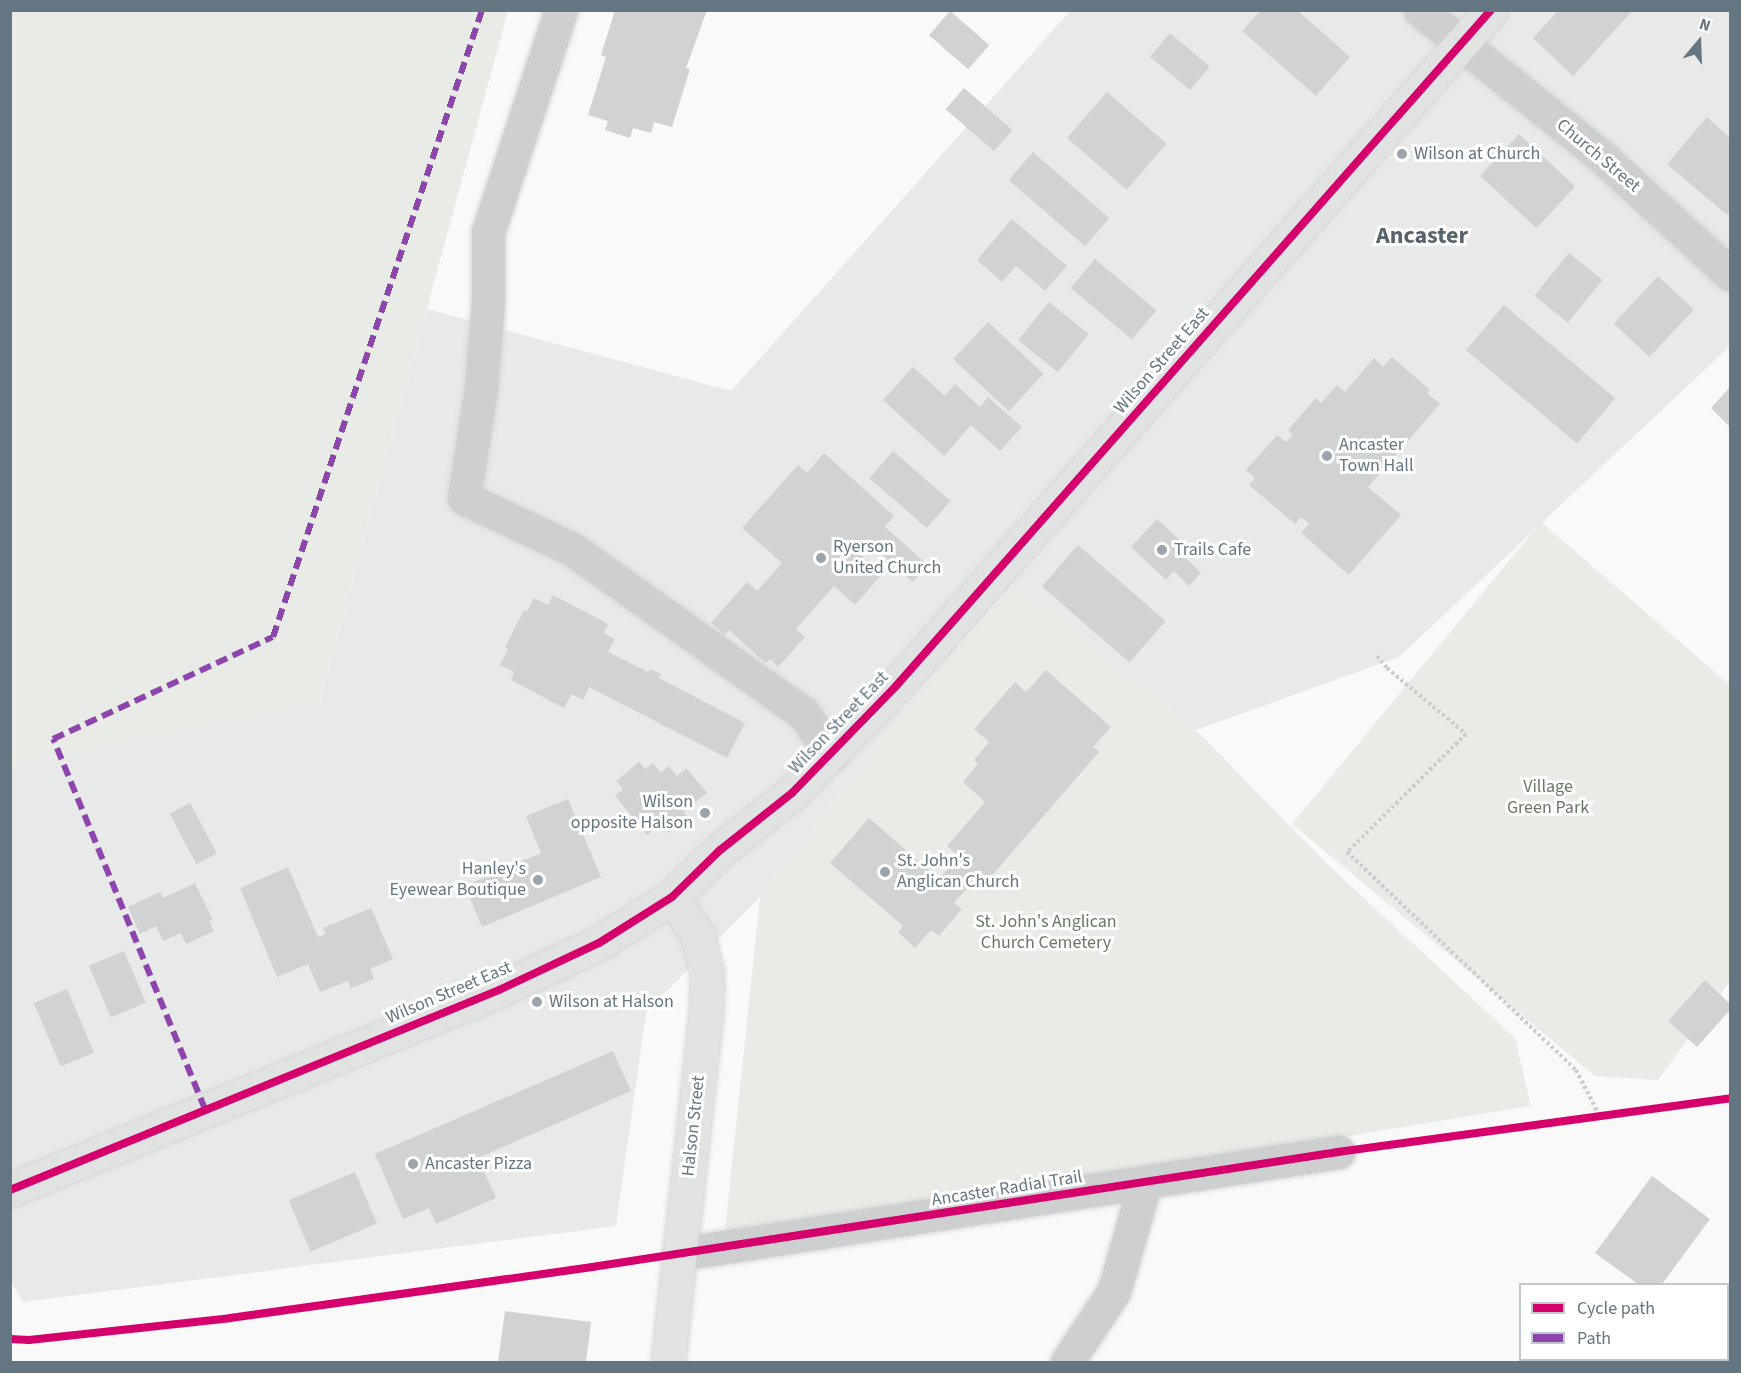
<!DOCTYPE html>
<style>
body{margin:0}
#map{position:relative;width:1741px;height:1373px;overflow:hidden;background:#f9f9f9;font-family:"Source Sans 3",sans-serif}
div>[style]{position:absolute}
.built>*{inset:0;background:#e8e9e9}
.green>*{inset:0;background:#e8ebe6}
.building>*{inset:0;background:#d0d2d3;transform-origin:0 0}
.path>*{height:4px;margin-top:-2px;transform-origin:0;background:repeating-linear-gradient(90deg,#cbcccd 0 3px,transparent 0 6px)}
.roads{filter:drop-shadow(0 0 2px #d5d6d7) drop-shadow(0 0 2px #d5d6d7)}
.minor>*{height:33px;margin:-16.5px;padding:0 16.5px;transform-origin:16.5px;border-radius:16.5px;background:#cecfd0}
.major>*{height:33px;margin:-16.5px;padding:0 16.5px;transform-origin:16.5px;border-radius:16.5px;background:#e1e2e2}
.quiet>*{height:6px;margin-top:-3px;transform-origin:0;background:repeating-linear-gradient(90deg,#8e44ad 0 12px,transparent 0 18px)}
.cycleway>*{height:8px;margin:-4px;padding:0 4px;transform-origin:4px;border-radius:4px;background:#d6006c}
.dots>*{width:16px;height:16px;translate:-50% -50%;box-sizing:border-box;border:3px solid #fff;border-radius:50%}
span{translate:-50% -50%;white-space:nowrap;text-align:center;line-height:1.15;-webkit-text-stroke:6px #fff;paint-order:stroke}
.poi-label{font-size:18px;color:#657683}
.left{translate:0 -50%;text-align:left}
.right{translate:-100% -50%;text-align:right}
.street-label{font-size:18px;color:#657683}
.park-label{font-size:18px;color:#687a64}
.district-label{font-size:24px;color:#57646e;font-weight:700}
.frame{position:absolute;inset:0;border:12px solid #657683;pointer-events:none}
.legend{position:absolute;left:1519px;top:1283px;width:210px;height:78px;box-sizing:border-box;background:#fff;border:2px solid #c1c8cd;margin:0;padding:8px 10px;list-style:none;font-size:18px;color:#657683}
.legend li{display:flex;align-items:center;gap:12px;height:30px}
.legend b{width:30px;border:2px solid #c1c8cd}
.north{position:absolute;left:1669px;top:12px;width:60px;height:60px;-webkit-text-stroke:4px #fff;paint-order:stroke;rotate:19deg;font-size:16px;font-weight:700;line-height:24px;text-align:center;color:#657683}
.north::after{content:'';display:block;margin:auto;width:21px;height:27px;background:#657683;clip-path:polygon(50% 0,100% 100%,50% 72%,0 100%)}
</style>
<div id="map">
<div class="built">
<i style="clip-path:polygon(1070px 11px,1730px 11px,1730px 346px,1399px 657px,1196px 730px,1015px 582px,914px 697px,760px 897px,646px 1012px,616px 1226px,23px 1302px,11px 1282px,11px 766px,319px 704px,427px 309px,731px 391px)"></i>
</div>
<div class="green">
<i style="clip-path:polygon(12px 11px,508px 11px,319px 704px,11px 766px)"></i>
<i style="clip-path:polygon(1541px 522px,1730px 685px,1730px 981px,1658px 1080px,1595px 1076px,1292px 824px)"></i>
<i style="clip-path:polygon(1016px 582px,1196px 730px,1326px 863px,1515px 1038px,1531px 1106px,724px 1240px,760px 897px,914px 697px)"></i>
</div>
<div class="building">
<i style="clip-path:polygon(615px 10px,707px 10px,686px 68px,690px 69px,672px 127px,654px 122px,651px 133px,633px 128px,630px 138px,605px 130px,608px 121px,588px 115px,606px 57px,601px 55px)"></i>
<i style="clip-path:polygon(1261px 10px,1297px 10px,1350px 57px,1316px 96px,1242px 31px)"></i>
<i style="clip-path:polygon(1559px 10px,1633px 10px,1573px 76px,1533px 38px)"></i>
<i style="left:950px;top:11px;width:52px;height:32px;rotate:41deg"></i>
<i style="left:1170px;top:33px;width:52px;height:31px;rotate:40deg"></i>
<i style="left:964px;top:88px;width:64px;height:28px;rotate:41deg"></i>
<i style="left:1107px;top:92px;width:79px;height:61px;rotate:41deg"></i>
<i style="clip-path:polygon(1707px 117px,1730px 138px,1730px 211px,1727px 215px,1667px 164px)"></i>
<i style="left:1519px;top:134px;width:77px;height:57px;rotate:43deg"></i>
<i style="left:1033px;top:152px;width:101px;height:37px;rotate:41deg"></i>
<i style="clip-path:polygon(1012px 219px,1067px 266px,1045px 291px,1016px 266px,1002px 282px,977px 260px)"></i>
<i style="left:1569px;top:253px;width:43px;height:55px;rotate:39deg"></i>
<i style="left:1095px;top:259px;width:80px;height:38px;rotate:40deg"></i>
<i style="left:1658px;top:276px;width:49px;height:65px;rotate:43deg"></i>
<i style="left:1049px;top:302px;width:51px;height:49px;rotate:39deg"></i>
<i style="left:1504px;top:305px;width:145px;height:59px;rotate:40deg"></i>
<i style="left:988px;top:322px;width:76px;height:51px;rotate:43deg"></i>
<i style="clip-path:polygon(1392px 357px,1430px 390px,1427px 393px,1440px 404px,1368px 487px,1401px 515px,1349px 575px,1301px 533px,1309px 524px,1301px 517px,1295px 524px,1249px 485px,1255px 478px,1246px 470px,1277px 435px,1286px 442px,1293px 435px,1288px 430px,1316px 398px,1321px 403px,1337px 385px,1345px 392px,1374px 358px,1383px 367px)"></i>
<i style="clip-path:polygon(913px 367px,945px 396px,955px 384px,980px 407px,988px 397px,1022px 427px,1000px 451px,971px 425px,944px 456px,883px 400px)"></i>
<i style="clip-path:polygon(1730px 387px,1730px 427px,1711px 408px)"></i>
<i style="left:893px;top:451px;width:76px;height:36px;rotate:41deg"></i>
<i style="clip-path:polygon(824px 453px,894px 516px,885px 527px,928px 565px,913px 582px,868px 543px,859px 553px,882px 574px,855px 605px,834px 586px,796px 629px,805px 637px,778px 667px,770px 659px,766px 663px,729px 630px,725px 635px,711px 623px,747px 582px,757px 591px,782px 563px,742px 528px,798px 465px,807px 473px)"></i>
<i style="clip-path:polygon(1157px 519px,1192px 551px,1186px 558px,1201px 573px,1189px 586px,1174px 571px,1166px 580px,1131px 547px)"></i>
<i style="left:1078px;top:545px;width:116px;height:55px;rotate:41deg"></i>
<i style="clip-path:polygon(553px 595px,608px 624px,604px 633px,615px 639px,608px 652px,648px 672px,650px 669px,661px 674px,659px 678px,745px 723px,727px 758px,589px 687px,583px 700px,572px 694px,564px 708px,511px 680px,514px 672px,500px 665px,508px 649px,505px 647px,524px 610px,527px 611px,534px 598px,548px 605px)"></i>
<i style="clip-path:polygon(1046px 670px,1111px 727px,1093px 747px,1099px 752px,989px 879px,981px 872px,954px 903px,962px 909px,939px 936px,931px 930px,915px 948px,898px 932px,903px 926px,830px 863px,869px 818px,939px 879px,959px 856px,947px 846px,985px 802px,963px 782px,978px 764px,974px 760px,989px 742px,974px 729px,1015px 682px,1026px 692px)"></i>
<i style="clip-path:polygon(639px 762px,645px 769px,653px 763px,661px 773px,669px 766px,677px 776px,686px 768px,707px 793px,683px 812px,688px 817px,668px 833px,661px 824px,647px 835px,615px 796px,623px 789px,616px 781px)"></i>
<i style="clip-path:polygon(568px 799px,601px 877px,482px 927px,465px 886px,541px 853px,526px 816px)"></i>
<i style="left:190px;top:803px;width:57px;height:23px;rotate:62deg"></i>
<i style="clip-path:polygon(288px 867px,318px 937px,326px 934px,323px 928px,371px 908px,393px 959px,370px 969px,374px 979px,351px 988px,348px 981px,320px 992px,308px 964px,277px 977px,240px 888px)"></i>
<i style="clip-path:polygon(195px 883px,213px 920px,209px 921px,214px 931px,186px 944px,181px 933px,163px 941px,156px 926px,140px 934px,128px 907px,160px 892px,163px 898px)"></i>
<i style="left:124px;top:951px;width:56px;height:38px;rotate:67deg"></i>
<i style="clip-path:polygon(1705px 980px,1730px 1004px,1730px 1010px,1697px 1047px,1668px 1021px)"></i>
<i style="left:67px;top:989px;width:69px;height:36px;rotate:67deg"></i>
<i style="clip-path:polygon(613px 1051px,631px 1091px,478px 1158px,496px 1198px,436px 1224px,429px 1208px,403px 1219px,375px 1154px)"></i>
<i style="left:355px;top:1172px;width:56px;height:72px;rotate:67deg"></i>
<i style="clip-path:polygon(1652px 1176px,1710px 1219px,1662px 1284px,1638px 1284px,1595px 1253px)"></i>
<i style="clip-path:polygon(505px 1311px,591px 1322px,586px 1362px,498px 1362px)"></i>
</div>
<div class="path">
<i style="left:1377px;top:656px;width:16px;rotate:50deg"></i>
<i style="left:1387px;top:668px;width:103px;rotate:39.9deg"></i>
<i style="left:1466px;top:734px;width:168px;rotate:135.2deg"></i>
<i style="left:1347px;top:852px;width:316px;rotate:43.6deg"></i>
<i style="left:1576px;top:1070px;width:51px;rotate:62.9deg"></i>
</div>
<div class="roads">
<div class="minor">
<i style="left:561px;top:10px;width:234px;rotate:108.2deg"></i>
<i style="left:488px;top:232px;width:70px;rotate:90deg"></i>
<i style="left:488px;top:302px;width:86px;rotate:94.7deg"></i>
<i style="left:481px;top:388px;width:111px;rotate:98.8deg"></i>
<i style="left:464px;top:498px;width:119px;rotate:25.3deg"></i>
<i style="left:572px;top:549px;width:283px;rotate:35.4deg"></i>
<i style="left:803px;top:713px;width:50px;rotate:54.7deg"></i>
<i style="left:1420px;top:10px;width:233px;rotate:38.9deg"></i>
<i style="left:1601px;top:156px;width:175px;rotate:42.5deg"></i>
<i style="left:679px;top:1254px;width:667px;rotate:-8.8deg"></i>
<i style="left:1067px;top:1362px;width:85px;rotate:-56.5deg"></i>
<i style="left:1114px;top:1291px;width:112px;rotate:-74deg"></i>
</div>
<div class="major">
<i style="left:10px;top:1190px;width:528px;rotate:-22.24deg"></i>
<i style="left:499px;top:990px;width:110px;rotate:-25.2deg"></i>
<i style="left:599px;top:943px;width:86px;rotate:-32.2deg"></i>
<i style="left:672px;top:897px;width:66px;rotate:-44.4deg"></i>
<i style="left:719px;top:851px;width:93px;rotate:-38.5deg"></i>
<i style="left:792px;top:793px;width:149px;rotate:-45.8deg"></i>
<i style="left:896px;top:686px;width:901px;rotate:-48.65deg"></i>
<i style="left:668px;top:1362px;width:350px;rotate:-83.8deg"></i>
<i style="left:706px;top:1014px;width:41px;rotate:-88.6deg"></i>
<i style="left:707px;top:973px;width:38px;rotate:-104deg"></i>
<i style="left:698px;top:936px;width:47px;rotate:-123.7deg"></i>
</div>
</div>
<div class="quiet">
<i style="left:205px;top:1109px;width:400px;rotate:-112.3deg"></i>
<i style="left:53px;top:739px;width:242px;rotate:-24.9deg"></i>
<i style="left:273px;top:637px;width:661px;rotate:-71.57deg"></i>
</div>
<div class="cycleway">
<i style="left:10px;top:1190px;width:528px;rotate:-22.24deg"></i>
<i style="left:499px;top:990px;width:110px;rotate:-25.2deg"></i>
<i style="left:599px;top:943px;width:86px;rotate:-32.2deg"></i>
<i style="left:672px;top:897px;width:66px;rotate:-44.4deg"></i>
<i style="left:719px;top:851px;width:93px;rotate:-38.5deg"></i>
<i style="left:792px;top:793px;width:149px;rotate:-45.8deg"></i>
<i style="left:896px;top:686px;width:901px;rotate:-48.65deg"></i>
<i style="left:10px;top:1339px;width:19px;rotate:3deg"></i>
<i style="left:29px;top:1340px;width:202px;rotate:-6.2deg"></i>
<i style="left:230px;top:1318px;width:366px;rotate:-8deg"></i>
<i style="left:592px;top:1267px;width:755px;rotate:-8.76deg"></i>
<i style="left:1338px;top:1152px;width:396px;rotate:-7.8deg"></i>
</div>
<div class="dots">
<i style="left:1402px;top:154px;background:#99a4ac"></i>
<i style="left:1327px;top:456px;background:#99a4ac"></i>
<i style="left:1162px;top:550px;background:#99a4ac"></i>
<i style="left:821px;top:558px;background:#99a4ac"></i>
<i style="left:705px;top:813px;background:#99a4ac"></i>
<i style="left:885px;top:872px;background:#99a4ac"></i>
<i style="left:538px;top:880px;background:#99a4ac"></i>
<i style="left:537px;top:1002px;background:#99a4ac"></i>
<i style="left:413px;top:1164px;background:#99a4ac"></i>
</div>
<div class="poi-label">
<span class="left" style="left:1414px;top:154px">Wilson at Church</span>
<span class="left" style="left:1339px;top:456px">Ancaster<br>Town Hall</span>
<span class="left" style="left:833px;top:558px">Ryerson<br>United Church</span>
<span class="left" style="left:1174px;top:550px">Trails Cafe</span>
<span class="right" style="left:693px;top:813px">Wilson<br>opposite Halson</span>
<span class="left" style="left:897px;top:872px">St. John's<br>Anglican Church</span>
<span class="right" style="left:526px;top:880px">Hanley's<br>Eyewear Boutique</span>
<span class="left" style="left:549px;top:1002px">Wilson at Halson</span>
<span class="left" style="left:425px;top:1164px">Ancaster Pizza</span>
</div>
<div class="street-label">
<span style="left:1598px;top:156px;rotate:40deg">Church Street</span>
<span style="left:1162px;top:361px;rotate:-49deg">Wilson Street East</span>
<span style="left:839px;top:723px;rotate:-46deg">Wilson Street East</span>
<span style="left:449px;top:993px;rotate:-23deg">Wilson Street East</span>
<span style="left:694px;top:1126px;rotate:-84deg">Halson Street</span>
<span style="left:1007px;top:1189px;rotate:-9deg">Ancaster Radial Trail</span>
</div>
<div class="park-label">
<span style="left:1548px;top:798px">Village<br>Green Park</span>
<span style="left:1046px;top:933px">St. John's Anglican<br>Church Cemetery</span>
</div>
<div class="district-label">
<span style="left:1422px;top:236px">Ancaster</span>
</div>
<div class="frame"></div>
<ul class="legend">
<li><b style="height:8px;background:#d6006c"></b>Cycle path</li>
<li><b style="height:8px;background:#8e44ad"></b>Path</li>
</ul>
<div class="north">N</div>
</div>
